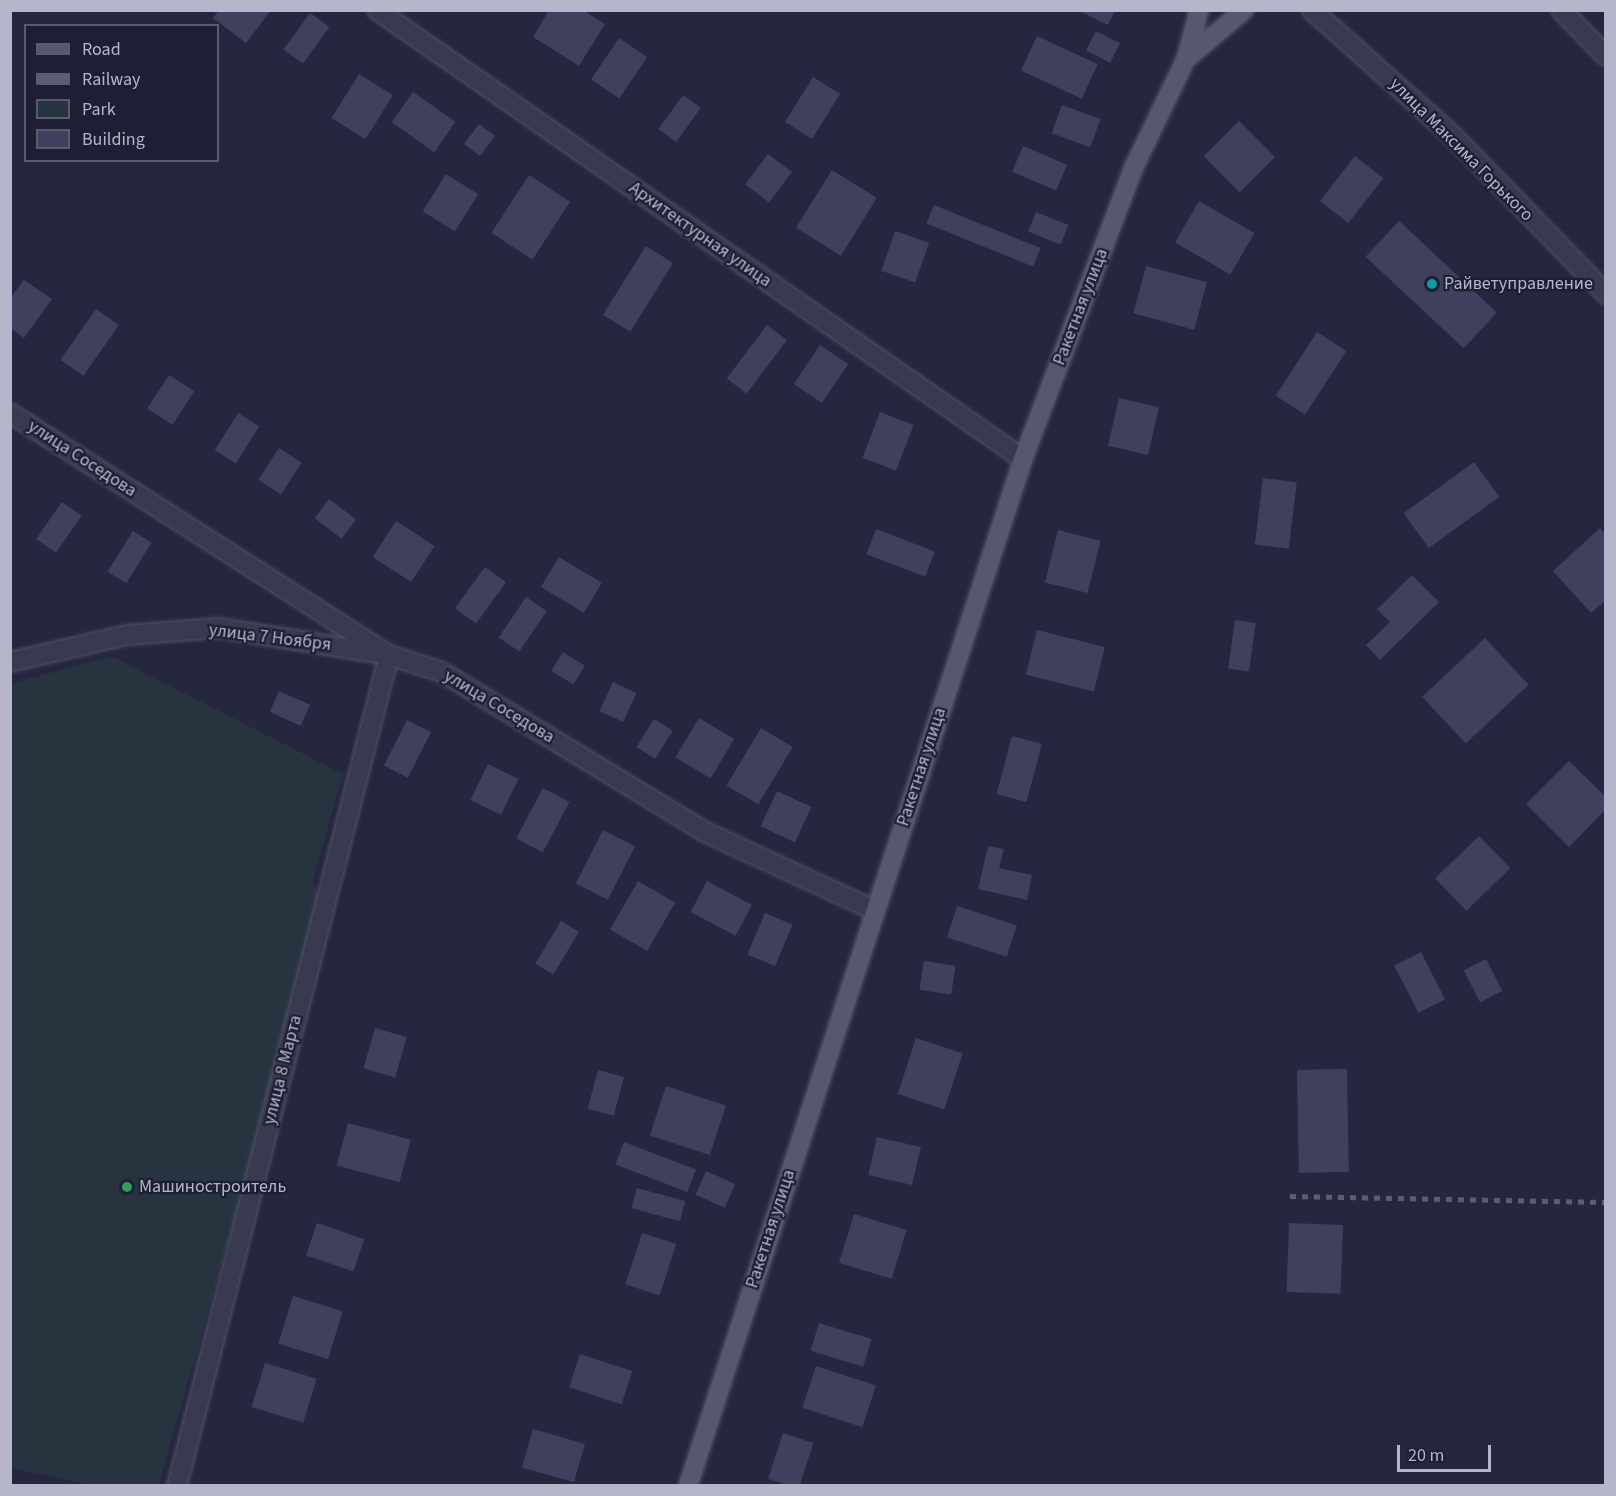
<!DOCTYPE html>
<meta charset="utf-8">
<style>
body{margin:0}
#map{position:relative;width:1616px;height:1496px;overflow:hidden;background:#25263f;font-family:"Source Sans 3",sans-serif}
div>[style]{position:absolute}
.green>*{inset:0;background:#273440}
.building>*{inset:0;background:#3f405d;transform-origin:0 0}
.roads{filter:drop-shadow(0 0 2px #515267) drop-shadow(0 0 2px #515267)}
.minor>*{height:18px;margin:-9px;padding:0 9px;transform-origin:9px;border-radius:9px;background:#393a4f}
.major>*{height:18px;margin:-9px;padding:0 9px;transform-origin:9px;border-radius:9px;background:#57586f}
.rail>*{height:4.5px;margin-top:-2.25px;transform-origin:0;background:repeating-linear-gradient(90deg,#5b5c76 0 6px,transparent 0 12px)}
.dots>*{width:16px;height:16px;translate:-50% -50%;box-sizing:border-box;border:3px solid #1e1f34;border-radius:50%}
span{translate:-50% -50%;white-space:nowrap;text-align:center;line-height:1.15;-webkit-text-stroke:4.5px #1e1f34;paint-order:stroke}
.street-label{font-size:18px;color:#b6b6ca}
.poi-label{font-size:18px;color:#b6b6ca}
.left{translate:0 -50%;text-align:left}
.frame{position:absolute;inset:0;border:12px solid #b6b6ca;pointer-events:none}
.legend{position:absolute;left:24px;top:24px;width:195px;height:138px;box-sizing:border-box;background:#1e1f34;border:2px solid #5b5b70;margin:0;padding:8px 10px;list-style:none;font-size:18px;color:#b6b6ca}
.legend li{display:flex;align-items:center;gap:12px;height:30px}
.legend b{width:30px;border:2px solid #5b5b70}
.scale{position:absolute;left:1397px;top:1445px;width:94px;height:27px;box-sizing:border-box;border:3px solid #b6b6ca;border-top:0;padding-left:8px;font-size:18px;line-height:21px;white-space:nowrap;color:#b6b6ca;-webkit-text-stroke:4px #1e1f34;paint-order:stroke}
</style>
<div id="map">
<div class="green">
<i style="clip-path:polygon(111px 656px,343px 774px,313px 881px,323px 907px,159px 1485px,92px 1485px,11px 1468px,11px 684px)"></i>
</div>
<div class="building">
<i style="clip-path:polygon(219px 10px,271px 10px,246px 43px,213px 18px)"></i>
<i style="clip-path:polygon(549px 10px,583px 10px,605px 24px,579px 66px,533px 37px)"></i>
<i style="clip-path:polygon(1077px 10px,1115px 10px,1108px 25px)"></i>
<i style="left:310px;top:13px;width:24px;height:45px;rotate:36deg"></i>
<i style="left:1096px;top:31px;width:27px;height:22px;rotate:27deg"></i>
<i style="left:1037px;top:36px;width:67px;height:38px;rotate:25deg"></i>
<i style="left:619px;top:38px;width:34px;height:50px;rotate:34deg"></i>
<i style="left:359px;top:74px;width:40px;height:52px;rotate:32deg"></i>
<i style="left:813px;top:77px;width:32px;height:53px;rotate:32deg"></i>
<i style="left:413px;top:92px;width:52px;height:37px;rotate:35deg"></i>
<i style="left:683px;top:95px;width:22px;height:42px;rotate:36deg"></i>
<i style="left:1062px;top:105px;width:41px;height:30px;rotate:20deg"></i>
<i style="left:1239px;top:121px;width:51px;height:50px;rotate:45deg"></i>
<i style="left:479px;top:124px;width:20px;height:25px;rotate:37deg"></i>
<i style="left:1023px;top:146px;width:48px;height:28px;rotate:23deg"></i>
<i style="left:768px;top:154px;width:30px;height:38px;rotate:37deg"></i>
<i style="left:1355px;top:156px;width:36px;height:57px;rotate:38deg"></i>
<i style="left:832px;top:170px;width:53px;height:68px;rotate:32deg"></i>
<i style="left:446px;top:174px;width:38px;height:44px;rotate:32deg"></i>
<i style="left:529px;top:175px;width:49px;height:69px;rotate:33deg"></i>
<i style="left:1199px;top:201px;width:64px;height:48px;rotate:30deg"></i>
<i style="left:934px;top:205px;width:115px;height:20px;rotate:22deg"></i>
<i style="left:1036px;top:212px;width:35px;height:21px;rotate:22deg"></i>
<i style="left:1399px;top:221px;width:134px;height:49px;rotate:43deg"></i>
<i style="left:895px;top:231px;width:36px;height:42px;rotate:19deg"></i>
<i style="left:646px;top:246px;width:32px;height:81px;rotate:32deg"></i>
<i style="left:1146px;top:266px;width:63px;height:49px;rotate:15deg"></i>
<i style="clip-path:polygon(24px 280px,52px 299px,24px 338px,10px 328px,10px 298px)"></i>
<i style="left:96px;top:309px;width:28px;height:62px;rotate:35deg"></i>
<i style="left:767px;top:325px;width:25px;height:67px;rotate:37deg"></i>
<i style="left:1317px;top:332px;width:35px;height:76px;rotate:33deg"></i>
<i style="left:820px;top:345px;width:34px;height:47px;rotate:34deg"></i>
<i style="left:169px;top:375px;width:30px;height:40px;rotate:33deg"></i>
<i style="left:1119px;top:398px;width:41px;height:49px;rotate:13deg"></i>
<i style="left:880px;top:412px;width:36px;height:49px;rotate:21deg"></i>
<i style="left:238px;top:413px;width:25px;height:44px;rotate:32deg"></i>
<i style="left:279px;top:448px;width:27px;height:38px;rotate:33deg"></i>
<i style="left:1474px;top:462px;width:43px;height:87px;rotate:54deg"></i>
<i style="left:1263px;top:478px;width:34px;height:67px;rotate:7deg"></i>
<i style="left:329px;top:499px;width:34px;height:24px;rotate:37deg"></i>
<i style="left:62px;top:502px;width:24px;height:45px;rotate:35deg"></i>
<i style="left:396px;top:521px;width:46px;height:43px;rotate:33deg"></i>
<i style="clip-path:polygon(1600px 528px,1606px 535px,1606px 600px,1591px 613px,1553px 571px)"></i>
<i style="left:876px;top:529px;width:63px;height:27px;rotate:21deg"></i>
<i style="left:1058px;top:530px;width:44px;height:54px;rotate:14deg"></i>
<i style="left:133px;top:531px;width:22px;height:48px;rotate:32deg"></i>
<i style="left:559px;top:557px;width:50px;height:35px;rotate:31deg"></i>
<i style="left:485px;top:567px;width:26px;height:51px;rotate:36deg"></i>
<i style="clip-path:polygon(1412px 575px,1439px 602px,1380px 660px,1366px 645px,1390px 622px,1377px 609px)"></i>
<i style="left:526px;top:597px;width:25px;height:49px;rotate:34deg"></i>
<i style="left:1235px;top:620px;width:21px;height:49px;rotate:8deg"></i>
<i style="left:1037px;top:630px;width:70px;height:46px;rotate:14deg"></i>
<i style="left:1485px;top:638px;width:64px;height:86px;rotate:47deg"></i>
<i style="left:563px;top:652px;width:26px;height:22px;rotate:32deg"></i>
<i style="left:613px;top:682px;width:26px;height:32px;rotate:25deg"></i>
<i style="left:279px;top:691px;width:34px;height:23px;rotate:24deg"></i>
<i style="left:699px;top:718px;width:41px;height:46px;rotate:31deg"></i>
<i style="left:654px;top:719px;width:22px;height:33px;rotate:32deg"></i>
<i style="left:407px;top:720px;width:27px;height:51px;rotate:27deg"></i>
<i style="left:761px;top:728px;width:37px;height:67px;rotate:31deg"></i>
<i style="left:1012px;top:736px;width:31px;height:60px;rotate:15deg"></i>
<i style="clip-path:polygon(1569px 761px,1606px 797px,1606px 809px,1569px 847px,1526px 804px)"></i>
<i style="left:488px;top:764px;width:34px;height:40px;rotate:26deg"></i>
<i style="left:543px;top:788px;width:30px;height:57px;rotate:28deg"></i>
<i style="left:777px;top:791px;width:38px;height:39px;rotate:25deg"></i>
<i style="left:603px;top:830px;width:36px;height:60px;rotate:27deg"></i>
<i style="left:1479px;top:836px;width:45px;height:61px;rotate:46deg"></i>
<i style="clip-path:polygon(988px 846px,1004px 849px,999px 868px,1032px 875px,1027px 900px,978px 889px)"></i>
<i style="left:638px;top:881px;width:43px;height:56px;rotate:30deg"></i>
<i style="left:707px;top:881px;width:51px;height:35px;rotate:28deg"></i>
<i style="left:957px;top:906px;width:63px;height:33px;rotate:18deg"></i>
<i style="left:765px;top:913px;width:30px;height:45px;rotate:23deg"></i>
<i style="left:561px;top:921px;width:21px;height:50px;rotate:31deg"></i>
<i style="left:1421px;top:952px;width:53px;height:30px;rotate:63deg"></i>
<i style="left:1486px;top:959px;width:36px;height:25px;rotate:63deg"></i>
<i style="left:924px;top:961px;width:32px;height:29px;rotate:9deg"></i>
<i style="left:375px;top:1028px;width:33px;height:42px;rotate:16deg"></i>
<i style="left:916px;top:1038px;width:49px;height:59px;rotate:18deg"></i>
<i style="left:1347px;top:1069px;width:103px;height:50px;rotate:89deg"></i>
<i style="left:598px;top:1070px;width:27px;height:40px;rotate:15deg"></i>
<i style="left:666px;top:1086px;width:63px;height:52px;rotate:18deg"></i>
<i style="left:348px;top:1123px;width:65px;height:44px;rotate:15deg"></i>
<i style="left:877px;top:1137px;width:45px;height:39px;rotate:13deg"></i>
<i style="left:624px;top:1142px;width:77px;height:24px;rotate:21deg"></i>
<i style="left:706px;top:1171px;width:32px;height:26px;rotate:24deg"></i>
<i style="left:637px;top:1188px;width:50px;height:21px;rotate:15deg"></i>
<i style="left:854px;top:1214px;width:55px;height:51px;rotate:17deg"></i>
<i style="left:317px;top:1223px;width:50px;height:34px;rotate:19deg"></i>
<i style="left:1289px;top:1223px;width:54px;height:69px;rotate:2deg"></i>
<i style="left:642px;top:1233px;width:36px;height:54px;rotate:18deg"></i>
<i style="left:293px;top:1296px;width:52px;height:50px;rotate:17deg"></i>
<i style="left:819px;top:1323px;width:55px;height:29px;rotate:17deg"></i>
<i style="left:580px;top:1354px;width:55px;height:35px;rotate:18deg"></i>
<i style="left:265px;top:1363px;width:54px;height:46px;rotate:17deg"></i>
<i style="left:816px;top:1366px;width:63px;height:44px;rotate:18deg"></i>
<i style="left:533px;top:1429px;width:54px;height:40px;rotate:16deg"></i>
<i style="left:783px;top:1433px;width:32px;height:48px;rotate:18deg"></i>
</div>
<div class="roads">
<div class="minor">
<i style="left:377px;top:10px;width:787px;rotate:34.8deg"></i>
<i style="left:1312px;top:10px;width:191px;rotate:41.8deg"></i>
<i style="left:1454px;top:137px;width:219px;rotate:45.9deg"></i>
<i style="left:1561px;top:10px;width:64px;rotate:45.6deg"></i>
<i style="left:10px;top:413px;width:450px;rotate:32.6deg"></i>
<i style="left:389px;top:655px;width:56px;rotate:17.8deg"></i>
<i style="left:442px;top:672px;width:306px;rotate:31.3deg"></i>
<i style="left:703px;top:831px;width:188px;rotate:24.8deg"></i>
<i style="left:10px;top:662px;width:120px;rotate:-13deg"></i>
<i style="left:127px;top:635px;width:92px;rotate:-4.4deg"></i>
<i style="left:219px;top:628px;width:172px;rotate:9deg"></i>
<i style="left:389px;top:655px;width:858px;rotate:104.31deg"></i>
</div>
<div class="major">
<i style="left:1186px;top:59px;width:76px;rotate:-40.2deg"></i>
<i style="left:688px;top:1486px;width:1080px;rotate:-71.93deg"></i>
<i style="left:1023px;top:459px;width:310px;rotate:-69.2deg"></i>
<i style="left:1133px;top:169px;width:122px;rotate:-64.3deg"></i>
<i style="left:1186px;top:59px;width:51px;rotate:-75.1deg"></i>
</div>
</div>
<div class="rail">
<i style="left:1290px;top:1196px;width:316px;rotate:1.1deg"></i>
</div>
<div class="dots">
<i style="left:1432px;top:284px;background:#0f9aa8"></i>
<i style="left:127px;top:1187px;background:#2e9e5b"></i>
</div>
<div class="street-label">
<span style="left:1461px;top:150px;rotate:45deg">улица Максима Горького</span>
<span style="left:700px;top:235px;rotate:35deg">Архитектурная улица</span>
<span style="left:1081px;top:307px;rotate:-69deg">Ракетная улица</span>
<span style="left:82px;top:459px;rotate:33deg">улица Соседова</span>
<span style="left:270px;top:638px;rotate:7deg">улица 7 Ноября</span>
<span style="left:499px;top:707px;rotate:31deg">улица Соседова</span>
<span style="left:922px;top:767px;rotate:-72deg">Ракетная улица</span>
<span style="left:283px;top:1070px;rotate:-76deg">улица 8 Марта</span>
<span style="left:771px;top:1229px;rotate:-72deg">Ракетная улица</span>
</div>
<div class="poi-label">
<span class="left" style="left:1444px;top:284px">Райветуправление</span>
<span class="left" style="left:139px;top:1187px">Машиностроитель</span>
</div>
<div class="frame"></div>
<ul class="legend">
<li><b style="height:8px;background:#57586f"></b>Road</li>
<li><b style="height:8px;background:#5b5c76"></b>Railway</li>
<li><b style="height:16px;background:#273440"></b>Park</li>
<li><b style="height:16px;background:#3f405d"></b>Building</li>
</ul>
<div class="scale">20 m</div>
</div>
